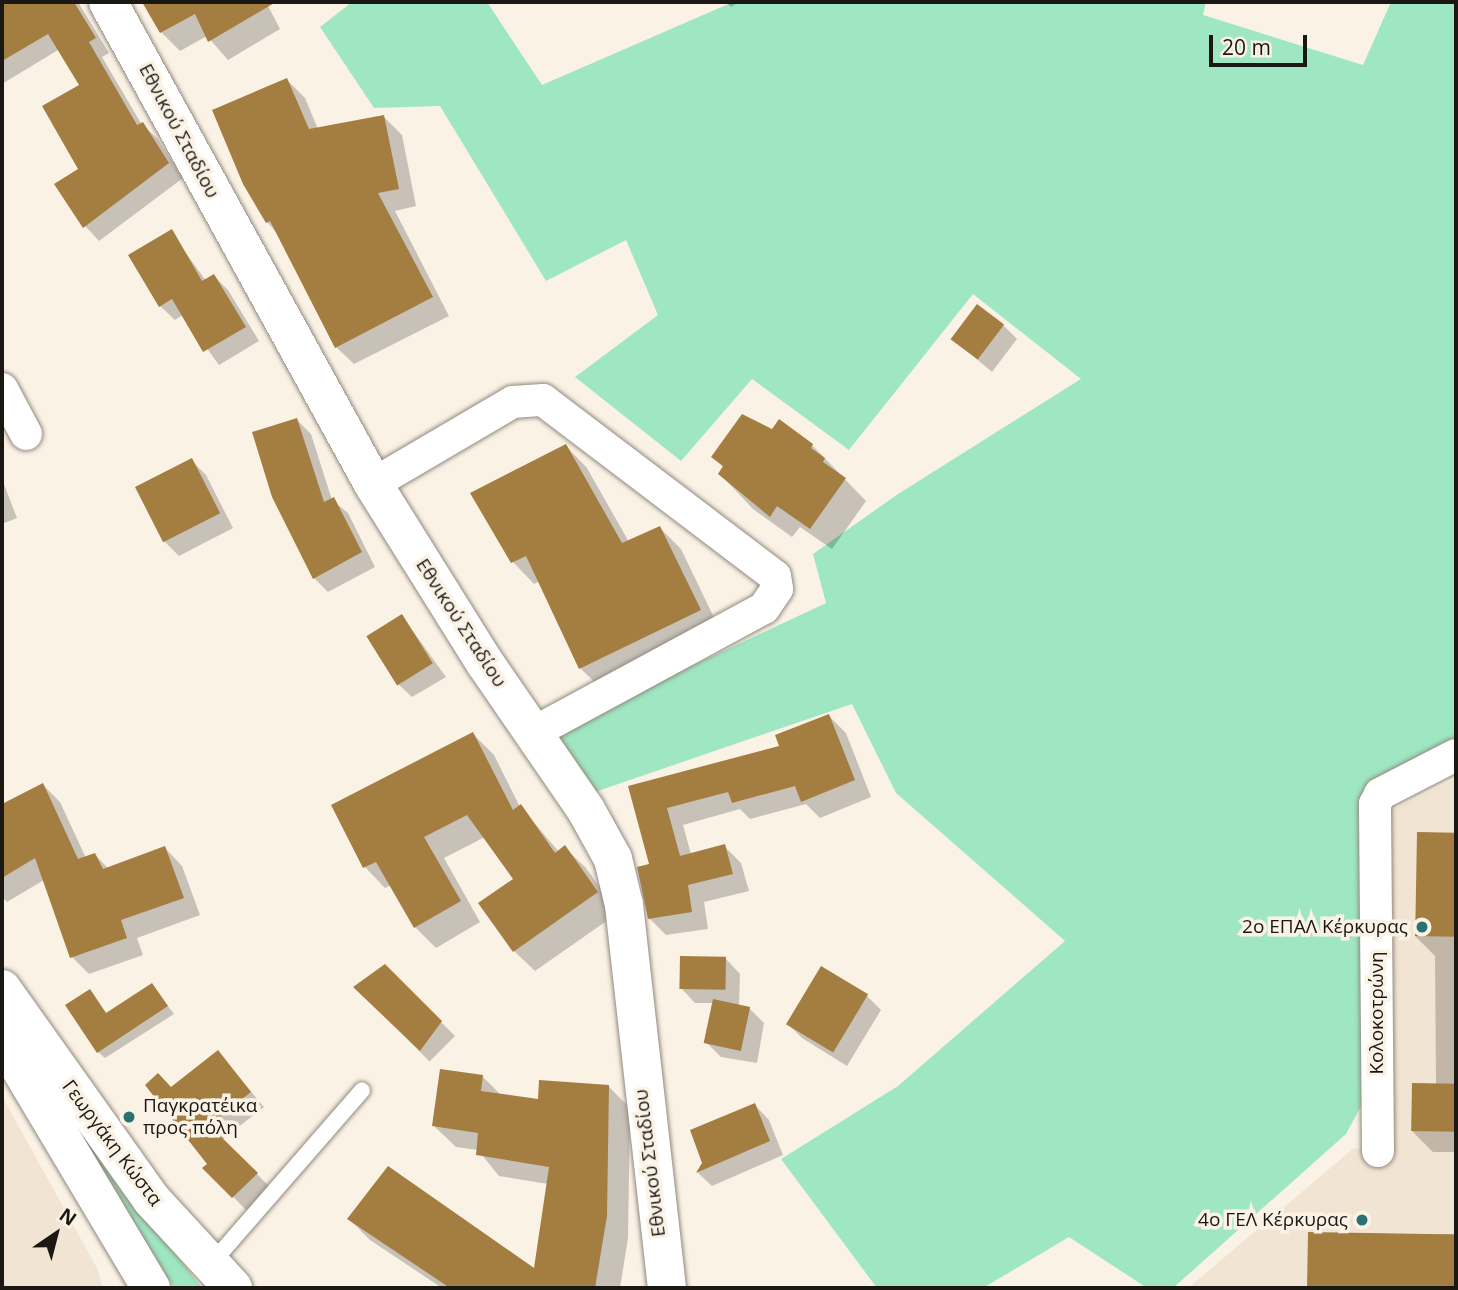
<!DOCTYPE html>
<meta charset="utf-8">
<style>
body{margin:0}
#map{position:relative;width:1458px;height:1290px;overflow:hidden;background:#fbf2e6;font-family:"Open Sans",sans-serif}
div>[style]{position:absolute}
.built>*{inset:0;background:#f2e4d2}
.green>*{inset:0;background:#9ee7c2}
.shadow>*{inset:0;background:#0003;transform-origin:0 0}
.building>*{inset:0;background:#a47d40;transform-origin:0 0}
.roads{filter:drop-shadow(0 0 2px #91897e) drop-shadow(0 0 2px #91897e)}
.lane>*{height:16px;margin:-8px;padding:0 8px;transform-origin:8px;border-radius:8px;background:#fff}
.street>*{height:32px;margin:-16px;padding:0 16px;transform-origin:16px;border-radius:16px;background:#fff}
.secondary>*{height:38px;margin:-19px;padding:0 19px;transform-origin:19px;border-radius:19px;background:#fff}
.dots>*{width:19px;height:19px;translate:-50% -50%;box-sizing:border-box;border:4px solid #fbf2e6;border-radius:50%}
span{translate:-50% -50%;white-space:nowrap;text-align:center;line-height:1.15;-webkit-text-stroke:7px #fbf2e6;paint-order:stroke}
.street-label{font-size:19px;color:#1b1814}
.poi-label{font-size:19px;color:#1b1814}
.right{translate:-100% -50%;text-align:right}
.left{translate:0 -50%;text-align:left}
.frame{position:absolute;inset:0;border:4px solid #1b1814;pointer-events:none}
.north{position:absolute;left:21px;top:1199px;width:70px;height:70px;-webkit-text-stroke:5px #fbf2e6;paint-order:stroke;rotate:35deg;font-size:19px;font-weight:700;line-height:28px;text-align:center;color:#1b1814}
.north::after{content:'';display:block;margin:auto;width:24px;height:32px;background:#1b1814;clip-path:polygon(50% 0,100% 100%,50% 72%,0 100%)}
.scale{position:absolute;left:1209px;top:35px;width:98px;height:32px;box-sizing:border-box;border:4px solid #1b1814;border-top:0;padding-left:9px;font-size:21px;line-height:24px;white-space:nowrap;color:#1b1814;-webkit-text-stroke:5px #fbf2e6;paint-order:stroke}
</style>
<div id="map">
<div class="built">
<i style="clip-path:polygon(1456px 779px,1456px 1288px,1188px 1288px,1354px 1148px,1385px 1151px,1389px 812px)"></i>
<i style="clip-path:polygon(2px 1096px,98px 1270px,103px 1288px,2px 1288px)"></i>
</div>
<div class="green">
<i style="clip-path:polygon(352px 2px,487px 2px,542px 85px,733px 2px,1206px 2px,1203px 15px,1363px 65px,1391px 2px,1456px 2px,1456px 738px,1366px 790px,1373px 1084px,1346px 1134px,1173px 1288px,1147px 1288px,1069px 1237px,983px 1288px,877px 1288px,781px 1159px,898px 1086px,1065px 941px,896px 793px,852px 704px,586px 795px,544px 735px,826px 603px,813px 554px,898px 494px,1081px 379px,973px 294px,849px 450px,752px 379px,681px 461px,575px 377px,658px 315px,626px 240px,546px 281px,440px 106px,374px 108px,320px 27px)"></i>
<i style="clip-path:polygon(41px 1058px,121px 1185px,202px 1288px,175px 1288px,145px 1248px,110px 1194px)"></i>
</div>
<div class="shadow">
<i style="clip-path:polygon(2px 2px,78px 2px,109px 53px,102px 57px,142px 125px,157px 138px,183px 178px,99px 241px,85px 226px,81px 85px,58px 50px,2px 84px)"></i>
<i style="clip-path:polygon(144px 2px,266px 2px,280px 29px,228px 60px,207px 36px,180px 51px,161px 32px)"></i>
<i style="clip-path:polygon(726px 2px,739px 2px,731px 7px)"></i>
<i style="clip-path:polygon(287px 80px,305px 98px,318px 129px,384px 117px,402px 135px,416px 206px,395px 211px,449px 316px,354px 364px,336px 347px,277px 233px,267px 222px)"></i>
<i style="clip-path:polygon(171px 232px,206px 281px,214px 276px,228px 290px,259px 341px,219px 365px,183px 315px,175px 320px,160px 306px)"></i>
<i style="clip-path:polygon(1003px 325px,1017px 339px,992px 372px,953px 339px)"></i>
<i style="clip-path:polygon(297px 420px,311px 434px,332px 500px,348px 513px,375px 567px,328px 592px,314px 578px)"></i>
<i style="clip-path:polygon(773px 431px,812px 445px,866px 501px,832px 549px,800px 527px,792px 537px,753px 509px,720px 474px,724px 468px,713px 457px)"></i>
<i style="clip-path:polygon(566px 446px,587px 468px,629px 542px,660px 528px,681px 549px,721px 632px,602px 689px,580px 668px,540px 581px,534px 584px,513px 562px)"></i>
<i style="clip-path:polygon(191px 460px,206px 475px,233px 528px,179px 556px,164px 541px,137px 488px)"></i>
<i style="clip-path:polygon(2px 479px,17px 518px,2px 524px)"></i>
<i style="clip-path:polygon(402px 616px,446px 677px,412px 697px,397px 683px)"></i>
<i style="clip-path:polygon(829px 716px,846px 733px,871px 797px,820px 818px,806px 804px,750px 819px,740px 809px,683px 825px,691px 854px,724px 846px,741px 863px,749px 891px,704px 902px,708px 929px,666px 935px,649px 918px,651px 865px,630px 788px,781px 747px)"></i>
<i style="clip-path:polygon(473px 734px,494px 755px,519px 805px,559px 852px,565px 848px,586px 868px,618px 913px,535px 971px,514px 951px,515px 879px,485px 837px,444px 858px,480px 922px,436px 948px,415px 927px,391px 885px,385px 888px,365px 867px)"></i>
<i style="clip-path:polygon(43px 785px,60px 802px,86px 858px,95px 855px,109px 869px,165px 848px,182px 866px,200px 915px,137px 938px,143px 955px,89px 974px,72px 957px,44px 880px,7px 902px,2px 897px,2px 806px)"></i>
<i style="clip-path:polygon(1419px 834px,1456px 834px,1456px 1152px,1433px 1152px,1411px 1130px,1436px 1085px,1435px 956px,1415px 936px)"></i>
<i style="clip-path:polygon(726px 959px,740px 974px,739px 1006px,749px 1008px,764px 1023px,757px 1063px,721px 1057px,707px 1043px,714px 1003px,695px 1003px,681px 988px)"></i>
<i style="left:385px;top:966px;width:99px;height:36px;rotate:45deg"></i>
<i style="clip-path:polygon(152px 985px,174px 1014px,105px 1058px,98px 1052px,90px 991px,107px 1014px)"></i>
<i style="clip-path:polygon(867px 996px,881px 1010px,847px 1066px,802px 1038px,788px 1024px)"></i>
<i style="clip-path:polygon(218px 1052px,264px 1107px,222px 1140px,271px 1188px,247px 1211px,205px 1168px,209px 1164px,171px 1089px)"></i>
<i style="clip-path:polygon(482px 1076px,502px 1096px,540px 1101px,608px 1086px,630px 1108px,628px 1238px,620px 1288px,442px 1288px,370px 1240px,349px 1219px,535px 1271px,548px 1184px,499px 1176px,478px 1150px,456px 1147px,434px 1126px)"></i>
<i style="clip-path:polygon(755px 1105px,769px 1120px,783px 1155px,712px 1186px,698px 1173px)"></i>
<i style="left:1310px;top:1234px;width:146px;height:54px"></i>
</div>
<div class="building">
<i style="clip-path:polygon(2px 2px,74px 2px,96px 38px,89px 42px,137px 125px,143px 122px,169px 163px,83px 228px,54px 184px,78px 169px,42px 106px,79px 85px,48px 34px,2px 61px)"></i>
<i style="clip-path:polygon(142px 2px,276px 2px,208px 42px,195px 14px,160px 33px)"></i>
<i style="clip-path:polygon(287px 78px,309px 129px,384px 115px,399px 189px,378px 193px,433px 297px,335px 348px,270px 221px,266px 223px,243px 184px,212px 110px)"></i>
<i style="clip-path:polygon(172px 229px,202px 281px,214px 274px,246px 327px,203px 352px,172px 299px,159px 307px,128px 255px)"></i>
<i style="left:977px;top:304px;width:34px;height:44px;rotate:37deg"></i>
<i style="clip-path:polygon(742px 414px,772px 429px,779px 419px,813px 444px,811px 448px,825px 458px,823px 462px,846px 478px,810px 529px,777px 506px,770px 517px,718px 474px,723px 466px,711px 457px)"></i>
<i style="clip-path:polygon(297px 418px,324px 502px,334px 497px,362px 552px,313px 579px,272px 497px,252px 432px)"></i>
<i style="clip-path:polygon(566px 444px,622px 543px,660px 526px,701px 610px,579px 669px,526px 556px,511px 563px,470px 493px)"></i>
<i style="left:192px;top:458px;width:62px;height:64px;rotate:63deg"></i>
<i style="left:402px;top:614px;width:58px;height:42px;rotate:58deg"></i>
<i style="clip-path:polygon(829px 714px,855px 780px,801px 802px,795px 786px,732px 803px,728px 792px,667px 808px,680px 856px,725px 844px,733px 874px,688px 885px,692px 912px,648px 919px,637px 867px,649px 864px,628px 786px,779px 746px,775px 735px)"></i>
<i style="clip-path:polygon(473px 732px,513px 810px,521px 804px,555px 853px,565px 845px,598px 892px,513px 952px,478px 903px,513px 879px,467px 815px,424px 837px,461px 901px,414px 928px,376px 862px,363px 868px,331px 805px)"></i>
<i style="clip-path:polygon(43px 783px,78px 859px,95px 853px,103px 869px,165px 846px,184px 898px,121px 920px,127px 938px,70px 958px,35px 858px,2px 878px,2px 804px)"></i>
<i style="left:1417px;top:832px;width:39px;height:104px;rotate:1deg"></i>
<i style="left:680px;top:956px;width:46px;height:33px;rotate:1deg"></i>
<i style="clip-path:polygon(385px 964px,442px 1021px,420px 1051px,353px 987px)"></i>
<i style="left:821px;top:966px;width:55px;height:68px;rotate:31deg"></i>
<i style="clip-path:polygon(152px 983px,168px 1006px,97px 1053px,65px 1005px,90px 989px,106px 1013px)"></i>
<i style="left:713px;top:999px;width:38px;height:45px;rotate:12deg"></i>
<i style="clip-path:polygon(218px 1050px,251px 1092px,209px 1125px,258px 1173px,232px 1198px,202px 1168px,207px 1164px,145px 1085px,158px 1073px,171px 1087px)"></i>
<i style="clip-path:polygon(440px 1069px,483px 1075px,481px 1091px,538px 1099px,539px 1080px,609px 1085px,607px 1216px,595px 1288px,450px 1288px,347px 1219px,388px 1166px,534px 1268px,549px 1167px,476px 1155px,478px 1133px,432px 1126px)"></i>
<i style="left:1412px;top:1083px;width:44px;height:48px;rotate:1deg"></i>
<i style="clip-path:polygon(755px 1103px,770px 1141px,696px 1173px,702px 1163px,690px 1130px)"></i>
<i style="left:1308px;top:1232px;width:148px;height:56px;rotate:1deg"></i>
</div>
<div class="roads">
<div class="lane">
<i style="left:211px;top:1264px;width:230px;rotate:-49deg"></i>
</div>
<div class="street">
<i style="left:2px;top:389px;width:51px;rotate:61.9deg"></i>
<i style="left:373px;top:484px;width:162px;rotate:-30.4deg"></i>
<i style="left:513px;top:402px;width:30px;rotate:-4deg"></i>
<i style="left:543px;top:400px;width:291px;rotate:37.2deg"></i>
<i style="left:775px;top:576px;width:13px;rotate:81deg"></i>
<i style="left:777px;top:589px;width:23px;rotate:124deg"></i>
<i style="left:764px;top:608px;width:263px;rotate:151.6deg"></i>
<i style="left:1378px;top:1151px;width:347px;rotate:-90.5deg"></i>
<i style="left:1375px;top:804px;width:11px;rotate:-63deg"></i>
<i style="left:1380px;top:794px;width:85px;rotate:-27.2deg"></i>
</div>
<div class="secondary">
<i style="left:108px;top:2px;width:550px;rotate:61.2deg"></i>
<i style="left:373px;top:484px;width:211px;rotate:58deg"></i>
<i style="left:485px;top:663px;width:178px;rotate:55.5deg"></i>
<i style="left:586px;top:810px;width:56px;rotate:61.1deg"></i>
<i style="left:613px;top:859px;width:47px;rotate:76.6deg"></i>
<i style="left:624px;top:905px;width:385px;rotate:83.6deg"></i>
<i style="left:2px;top:989px;width:257px;rotate:54.6deg"></i>
<i style="left:151px;top:1199px;width:121px;rotate:47.3deg"></i>
<i style="left:2px;top:1038px;width:291px;rotate:59.2deg"></i>
</div>
</div>
<div class="dots">
<i style="left:1422px;top:927px;background:#287372"></i>
<i style="left:129px;top:1117px;background:#287372"></i>
<i style="left:1362px;top:1220px;background:#287372"></i>
</div>
<div class="street-label">
<span style="left:179px;top:131px;rotate:62deg">Εθνικού Σταδίου</span>
<span style="left:461px;top:623px;rotate:57deg">Εθνικού Σταδίου</span>
<span style="left:1377px;top:1013px;rotate:-90deg">Κολοκοτρώνη</span>
<span style="left:112px;top:1143px;rotate:53deg">Γεωργάκη Κώστα</span>
<span style="left:650px;top:1163px;rotate:-97deg">Εθνικού Σταδίου</span>
</div>
<div class="poi-label">
<span class="right" style="left:1408px;top:927px">2ο ΕΠΑΛ Κέρκυρας</span>
<span class="left" style="left:143px;top:1117px">Παγκρατέικα<br>προς πόλη</span>
<span class="right" style="left:1348px;top:1220px">4ο ΓΕΛ Κέρκυρας</span>
</div>
<div class="frame"></div>
<div class="north">N</div>
<div class="scale">20 m</div>
</div>
